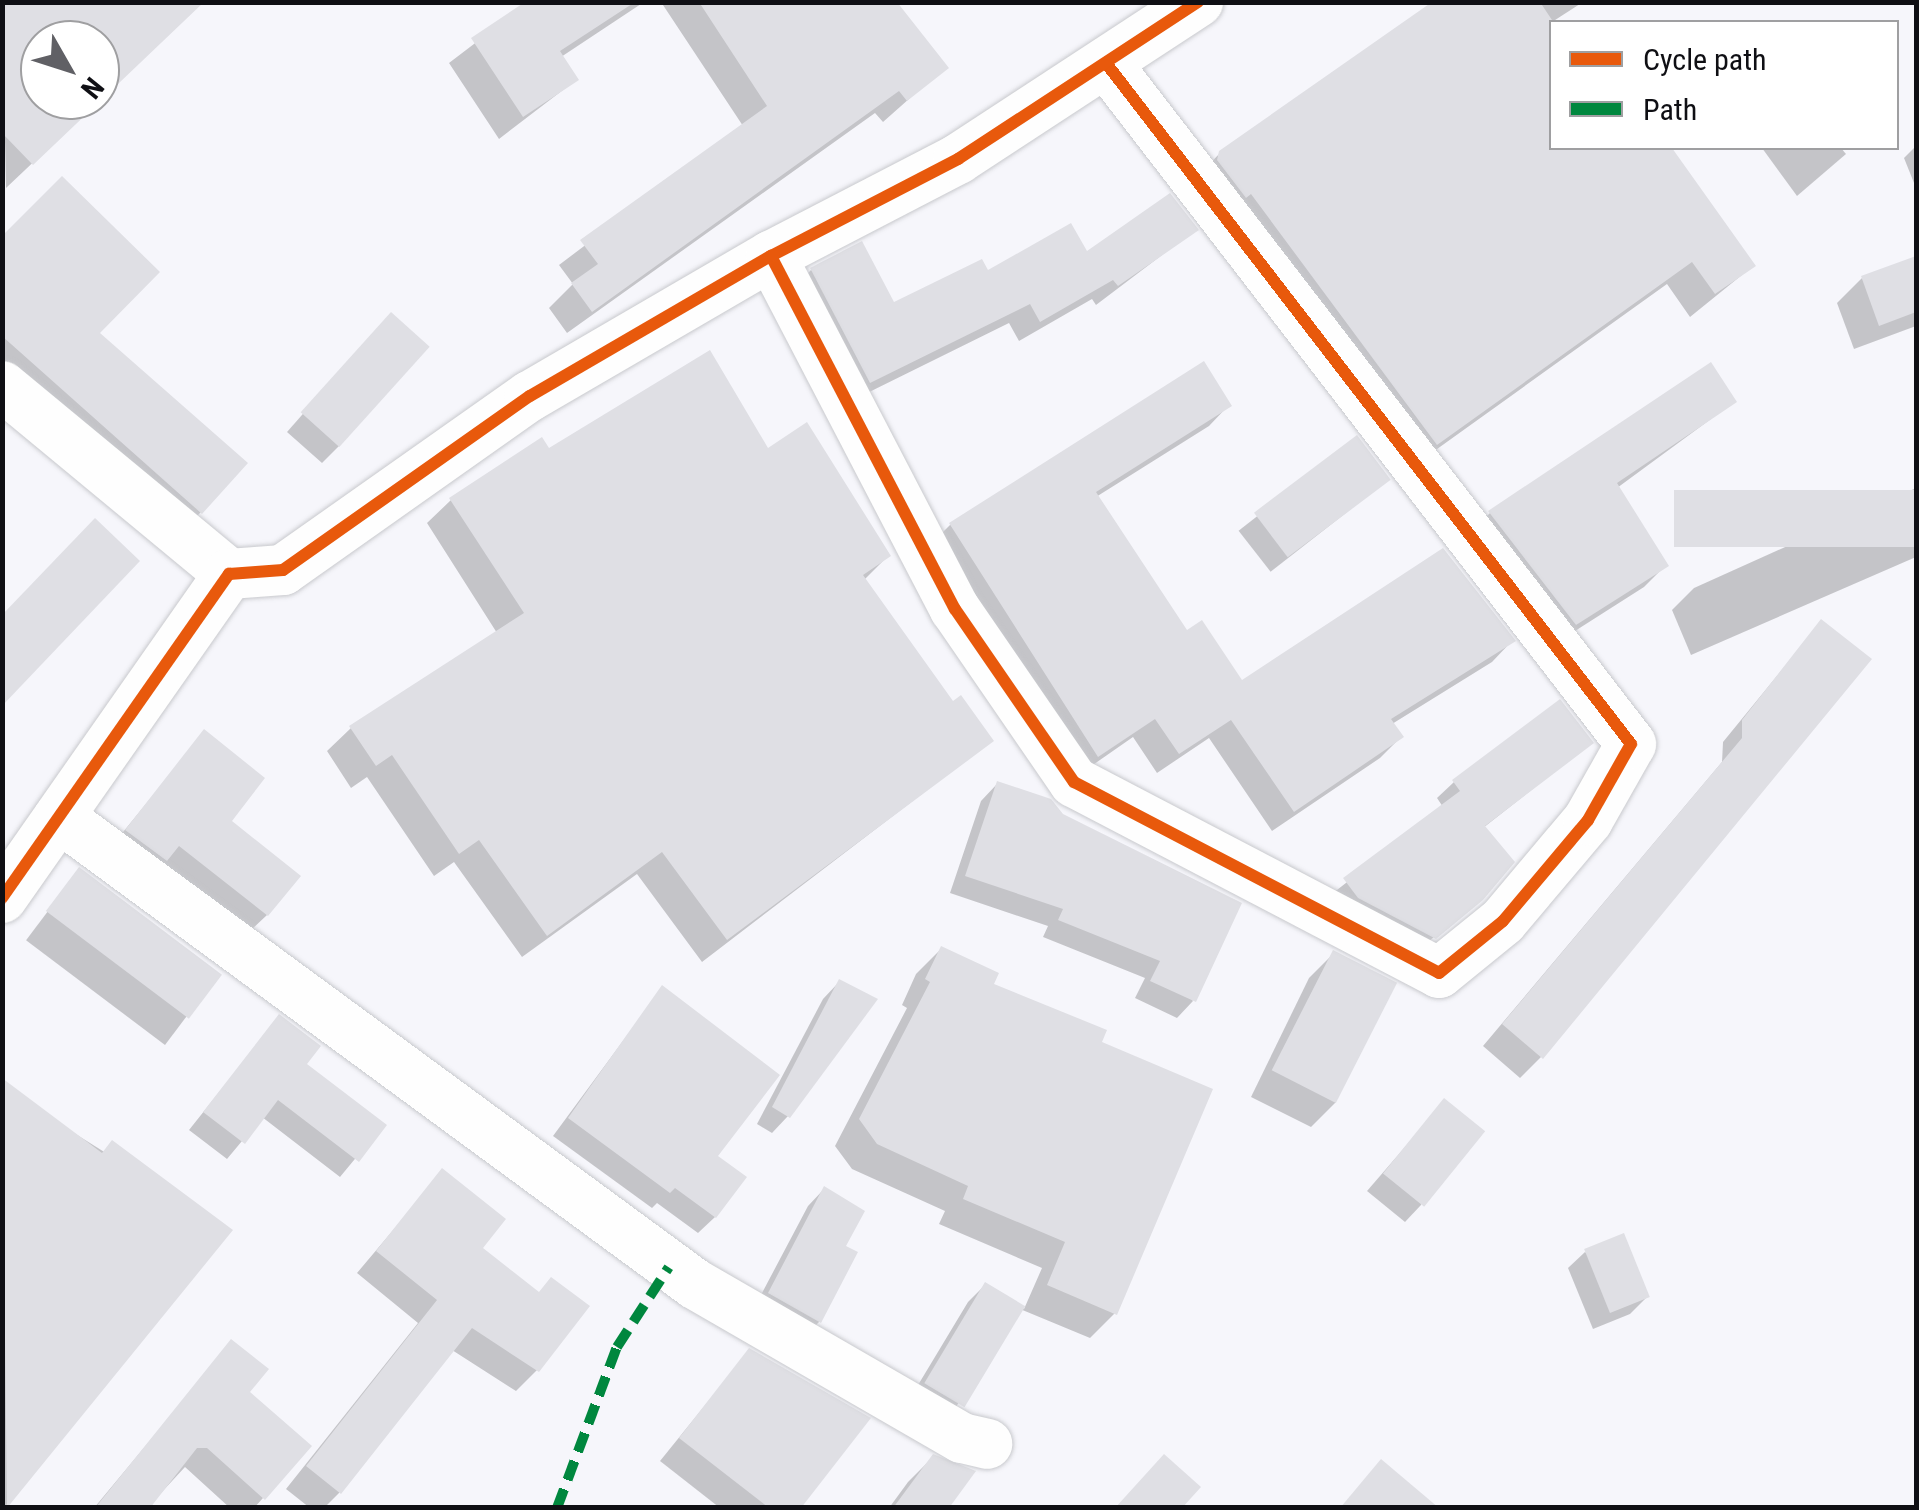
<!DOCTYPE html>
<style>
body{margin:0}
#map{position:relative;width:1919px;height:1510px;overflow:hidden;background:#f6f6fb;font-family:"Roboto Condensed",sans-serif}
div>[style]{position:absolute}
.shadow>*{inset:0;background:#0003;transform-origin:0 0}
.building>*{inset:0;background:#dfdfe4;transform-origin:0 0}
.roads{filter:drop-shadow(0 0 2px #c8c9cd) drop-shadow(0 0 2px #c8c9cd)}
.minor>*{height:50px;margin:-25px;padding:0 25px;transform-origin:25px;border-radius:25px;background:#fefefe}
.quiet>*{height:10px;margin-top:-5px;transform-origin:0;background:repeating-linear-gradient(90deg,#00873e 0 20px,transparent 0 30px)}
.cycleway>*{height:12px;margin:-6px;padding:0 6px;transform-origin:6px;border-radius:6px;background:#e8590c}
span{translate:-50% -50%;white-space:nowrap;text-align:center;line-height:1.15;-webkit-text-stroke:8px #fff;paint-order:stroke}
.frame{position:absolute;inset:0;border:5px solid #0f0f14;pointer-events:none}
.legend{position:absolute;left:1549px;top:20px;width:350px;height:130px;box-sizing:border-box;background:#fff;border:2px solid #9f9fa1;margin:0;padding:12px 18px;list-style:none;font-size:30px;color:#0f0f14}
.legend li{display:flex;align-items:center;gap:20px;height:50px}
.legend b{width:50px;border:2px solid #9f9fa1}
.north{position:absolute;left:20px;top:20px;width:100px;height:100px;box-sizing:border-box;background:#fff;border:2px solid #9f9fa1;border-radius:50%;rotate:129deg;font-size:28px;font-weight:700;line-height:40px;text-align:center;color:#0f0f14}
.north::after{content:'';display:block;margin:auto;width:35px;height:45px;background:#606065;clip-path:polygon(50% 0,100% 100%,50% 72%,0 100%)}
</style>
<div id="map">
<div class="shadow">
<i style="clip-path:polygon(2px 2px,202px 2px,100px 99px,100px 40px,40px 40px,40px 100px,99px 100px,6px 188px)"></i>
<i style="clip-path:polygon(529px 2px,644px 2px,561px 57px,576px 80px,499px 139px,449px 63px)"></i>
<i style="clip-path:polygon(661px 2px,893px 2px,945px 67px,883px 122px,875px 113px,567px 333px,549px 308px,573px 284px,559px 265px,743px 126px)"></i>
<i style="clip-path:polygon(1467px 2px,1583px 2px,1552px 22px,1552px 148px,1669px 148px,1753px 266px,1690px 317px,1667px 284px,1412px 467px,1196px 178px,1221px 152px)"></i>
<i style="clip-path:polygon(1916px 146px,1916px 188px,1904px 158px)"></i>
<i style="clip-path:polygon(1762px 148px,1841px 148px,1846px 154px,1797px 196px)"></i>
<i style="clip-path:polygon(1195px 230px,1096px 305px,1092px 299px,1019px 341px,1009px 323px,849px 402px,791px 291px,811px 270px,893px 306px,987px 274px)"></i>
<i style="clip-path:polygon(2px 240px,97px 333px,201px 512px,179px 534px,2px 378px)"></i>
<i style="clip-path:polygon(1916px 259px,1916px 326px,1854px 349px,1837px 303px,1862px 278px)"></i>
<i style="clip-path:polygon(375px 332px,339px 446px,322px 463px,287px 432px)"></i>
<i style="clip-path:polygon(1710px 366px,1734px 402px,1617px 488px,1666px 565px,1644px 587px,1553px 645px,1468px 535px,1490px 513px)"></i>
<i style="clip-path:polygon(1229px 405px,1209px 426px,1096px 497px,1186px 634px,1242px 684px,1512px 641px,1492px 662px,1392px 724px,1401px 737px,1380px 758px,1272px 831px,1209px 738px,1157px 773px,1133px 737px,1077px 776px,930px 545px,950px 525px)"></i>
<i style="left:1356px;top:439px;width:52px;height:149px;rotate:52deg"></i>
<i style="clip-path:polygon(548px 451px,888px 556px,864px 580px,953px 704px,991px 741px,702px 962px,637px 874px,522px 957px,454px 862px,434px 876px,367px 777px,351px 788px,327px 751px,351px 728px,497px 633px,427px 523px,451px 500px)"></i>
<i style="clip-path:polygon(1916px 488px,1916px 557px,1691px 655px,1672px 610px,1694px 588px)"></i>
<i style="clip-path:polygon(1821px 622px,1541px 1057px,1520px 1078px,1483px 1046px,1722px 762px,1723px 742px)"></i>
<i style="clip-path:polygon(204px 733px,228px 821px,267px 915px,250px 931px,110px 848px)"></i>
<i style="clip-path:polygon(1591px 743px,1483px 828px,1476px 903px,1424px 945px,1328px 897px,1443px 807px,1437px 798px,1454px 782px)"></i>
<i style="clip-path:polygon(997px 784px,1050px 802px,1193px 1001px,1177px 1018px,1135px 998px,1145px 978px,1043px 937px,1048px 926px,950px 893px,981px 801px)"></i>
<i style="left:79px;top:870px;width:174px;height:88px;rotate:37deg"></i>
<i style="clip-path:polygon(941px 949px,990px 985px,1099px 1043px,1115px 1313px,1090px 1338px,1020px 1309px,946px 1422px,909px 1400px,968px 1302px,985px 1285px,1024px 1309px,1042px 1268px,939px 1224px,945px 1211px,852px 1169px,835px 1146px,907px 1008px,902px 1005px,916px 974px)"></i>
<i style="clip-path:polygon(1334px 953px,1336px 1102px,1311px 1127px,1251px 1097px,1309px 978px)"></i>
<i style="clip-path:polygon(839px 982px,788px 1116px,772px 1133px,757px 1124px,823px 999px)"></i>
<i style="clip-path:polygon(662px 988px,715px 1217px,698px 1233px,657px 1203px,652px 1208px,553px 1136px)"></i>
<i style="clip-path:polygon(279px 1017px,304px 1064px,383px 1125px,340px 1177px,262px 1117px,227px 1159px,189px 1130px)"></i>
<i style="clip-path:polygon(2px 1088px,229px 1230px,4px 1508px,2px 1508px)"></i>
<i style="clip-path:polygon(1444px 1102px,1421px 1205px,1405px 1222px,1367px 1191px)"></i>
<i style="clip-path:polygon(443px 1171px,537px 1370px,516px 1391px,452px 1350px,339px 1493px,324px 1508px,310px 1508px,286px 1489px,418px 1323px,357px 1273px)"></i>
<i style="clip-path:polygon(824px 1189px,843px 1247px,855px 1253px,819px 1322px,802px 1339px,753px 1310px,808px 1206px)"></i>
<i style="clip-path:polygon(1585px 1252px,1647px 1297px,1630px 1314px,1593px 1329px,1568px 1268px)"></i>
<i style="clip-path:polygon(231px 1343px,247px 1392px,263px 1498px,254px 1508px,230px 1508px,185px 1467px,147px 1508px,94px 1508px)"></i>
<i style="clip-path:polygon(749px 1351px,798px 1508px,720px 1508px,660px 1461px)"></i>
<i style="clip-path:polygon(933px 1457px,946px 1508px,889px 1508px,908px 1482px)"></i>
</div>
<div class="building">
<i style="clip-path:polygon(evenodd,2px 2px,204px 2px,33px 165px,2px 133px,2px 2px,40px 40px,100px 40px,100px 100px,40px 100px,40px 40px)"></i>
<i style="clip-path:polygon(525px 2px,635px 2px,560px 51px,579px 80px,523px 117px,471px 38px)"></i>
<i style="clip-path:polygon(699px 2px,897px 2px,949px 68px,907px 101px,899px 91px,592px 312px,571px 283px,598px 264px,580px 240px,767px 106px)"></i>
<i style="clip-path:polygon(1432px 2px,1540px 2px,1552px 20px,1552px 148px,1672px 148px,1756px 266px,1715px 294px,1692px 262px,1437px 445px,1251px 194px,1246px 198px,1217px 160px,1219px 151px)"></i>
<i style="clip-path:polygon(62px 176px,160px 272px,100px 333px,248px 463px,202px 514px,2px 336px,2px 236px)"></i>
<i style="clip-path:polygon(1170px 193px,1199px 230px,1118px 286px,1113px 280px,1040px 322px,1030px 304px,870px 383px,810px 268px,862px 241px,894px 302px,982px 259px,988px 270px,1071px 223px,1087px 251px)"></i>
<i style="clip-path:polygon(1916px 256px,1916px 312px,1879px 326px,1861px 276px)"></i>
<i style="left:391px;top:312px;width:52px;height:135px;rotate:42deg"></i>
<i style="clip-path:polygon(710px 350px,768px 448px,807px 422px,891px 556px,863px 575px,953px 701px,961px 695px,994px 741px,727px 940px,662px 852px,547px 936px,479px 840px,459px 854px,392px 755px,376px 766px,349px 726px,524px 613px,449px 498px,542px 437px,549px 448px)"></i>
<i style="clip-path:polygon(1204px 361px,1232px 406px,1096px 492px,1187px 630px,1202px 620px,1242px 680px,1443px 548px,1516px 641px,1391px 719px,1404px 737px,1294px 812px,1231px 720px,1179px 754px,1155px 719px,1098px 757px,949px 523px)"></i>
<i style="clip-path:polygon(1711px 362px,1737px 402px,1617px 483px,1669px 566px,1576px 625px,1488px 511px)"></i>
<i style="left:1357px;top:435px;width:56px;height:129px;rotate:53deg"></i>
<i style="left:1916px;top:490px;width:57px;height:242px;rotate:90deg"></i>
<i style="clip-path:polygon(95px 518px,140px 561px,2px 706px,2px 615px)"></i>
<i style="clip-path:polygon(1821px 619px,1872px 659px,1543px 1059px,1502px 1024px,1742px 738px,1742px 720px)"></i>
<i style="clip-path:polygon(1560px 699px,1594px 743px,1485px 826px,1515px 862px,1483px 900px,1436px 939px,1358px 898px,1343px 878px,1460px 791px,1452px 780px)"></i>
<i style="clip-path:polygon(204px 729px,265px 778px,232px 821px,301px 876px,268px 916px,179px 846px,167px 861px,125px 830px)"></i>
<i style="clip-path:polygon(997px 781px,1051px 799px,1063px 814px,1242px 903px,1196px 1002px,1150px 981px,1160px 961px,1058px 920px,1063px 909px,965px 876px)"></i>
<i style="left:79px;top:867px;width:179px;height:55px;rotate:37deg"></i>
<i style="clip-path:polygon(941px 946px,999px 973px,994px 984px,1107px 1030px,1102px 1042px,1213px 1089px,1117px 1315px,1047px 1285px,1065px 1242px,963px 1199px,968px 1186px,877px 1144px,859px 1119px,930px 982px,925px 979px)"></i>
<i style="left:1333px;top:950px;width:72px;height:135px;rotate:27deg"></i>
<i style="clip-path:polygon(839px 979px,878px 999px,790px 1118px,772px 1107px)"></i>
<i style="clip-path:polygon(662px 985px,780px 1075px,718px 1156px,747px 1177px,716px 1218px,675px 1188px,670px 1193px,568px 1118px)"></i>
<i style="clip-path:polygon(279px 1014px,321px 1046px,307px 1064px,387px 1125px,359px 1162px,278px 1100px,245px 1144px,203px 1112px)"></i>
<i style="clip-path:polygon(2px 1078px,102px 1153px,112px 1140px,233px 1230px,7px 1508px)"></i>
<i style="left:1444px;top:1098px;width:53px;height:97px;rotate:39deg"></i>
<i style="clip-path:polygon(442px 1168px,506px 1219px,483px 1248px,539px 1292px,551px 1277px,590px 1306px,539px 1372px,472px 1328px,341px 1494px,306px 1466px,437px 1300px,376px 1251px)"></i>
<i style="clip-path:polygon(824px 1186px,865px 1211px,846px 1246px,858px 1252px,821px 1323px,768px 1293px)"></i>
<i style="left:1624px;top:1233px;width:69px;height:43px;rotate:68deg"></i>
<i style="left:985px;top:1282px;width:47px;height:118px;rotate:31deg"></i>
<i style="clip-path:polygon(231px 1339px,269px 1369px,250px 1392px,312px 1446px,265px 1500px,207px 1448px,197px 1448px,150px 1508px,95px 1508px)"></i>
<i style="clip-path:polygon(749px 1348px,871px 1418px,801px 1508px,769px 1508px,679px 1438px)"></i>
<i style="clip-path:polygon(933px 1454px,976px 1471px,949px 1508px,893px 1508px)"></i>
<i style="clip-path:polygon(1164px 1454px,1201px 1487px,1182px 1508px,1115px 1508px)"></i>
<i style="clip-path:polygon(1381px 1459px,1439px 1508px,1340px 1508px)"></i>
</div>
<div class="roads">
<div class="minor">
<i style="left:771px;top:256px;width:398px;rotate:62.5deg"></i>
<i style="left:955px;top:609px;width:210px;rotate:55.5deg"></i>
<i style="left:1074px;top:782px;width:412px;rotate:27.6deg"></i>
<i style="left:1439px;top:973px;width:82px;rotate:-39.1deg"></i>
<i style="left:1503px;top:921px;width:132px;rotate:-49.9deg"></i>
<i style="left:1588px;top:820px;width:87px;rotate:-60.5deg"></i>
<i style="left:1631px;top:744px;width:860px;rotate:-127.63deg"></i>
<i style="left:2px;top:386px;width:295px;rotate:39.6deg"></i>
<i style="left:59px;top:817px;width:789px;rotate:36.29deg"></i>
<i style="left:695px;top:1284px;width:308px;rotate:30deg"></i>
<i style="left:962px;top:1438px;width:26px;rotate:13deg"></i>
<i style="left:2px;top:898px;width:396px;rotate:-55deg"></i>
<i style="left:229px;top:574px;width:54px;rotate:-4.2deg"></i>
<i style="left:283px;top:570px;width:302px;rotate:-35.2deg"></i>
<i style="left:530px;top:396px;width:279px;rotate:-30.2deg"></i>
<i style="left:771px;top:256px;width:211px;rotate:-27.4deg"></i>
<i style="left:958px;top:159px;width:287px;rotate:-33.2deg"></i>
</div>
</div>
<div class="quiet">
<i style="left:557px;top:1508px;width:172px;rotate:-69.6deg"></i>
<i style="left:617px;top:1347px;width:95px;rotate:-57deg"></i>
</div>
<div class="cycleway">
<i style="left:771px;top:256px;width:398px;rotate:62.5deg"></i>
<i style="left:955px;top:609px;width:210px;rotate:55.5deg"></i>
<i style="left:1074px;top:782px;width:412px;rotate:27.6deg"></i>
<i style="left:1439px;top:973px;width:82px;rotate:-39.1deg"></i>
<i style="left:1503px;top:921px;width:132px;rotate:-49.9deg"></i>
<i style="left:1588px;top:820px;width:87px;rotate:-60.5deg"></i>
<i style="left:1631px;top:744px;width:860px;rotate:-127.63deg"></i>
<i style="left:2px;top:898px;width:396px;rotate:-55deg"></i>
<i style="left:229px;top:574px;width:54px;rotate:-4.2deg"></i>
<i style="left:283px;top:570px;width:302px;rotate:-35.2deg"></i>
<i style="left:530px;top:396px;width:279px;rotate:-30.2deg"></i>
<i style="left:771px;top:256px;width:211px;rotate:-27.4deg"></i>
<i style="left:958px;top:159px;width:287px;rotate:-33.2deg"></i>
</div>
<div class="frame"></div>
<ul class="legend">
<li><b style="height:12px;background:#e8590c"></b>Cycle path</li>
<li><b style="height:12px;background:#00873e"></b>Path</li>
</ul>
<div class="north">N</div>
</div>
